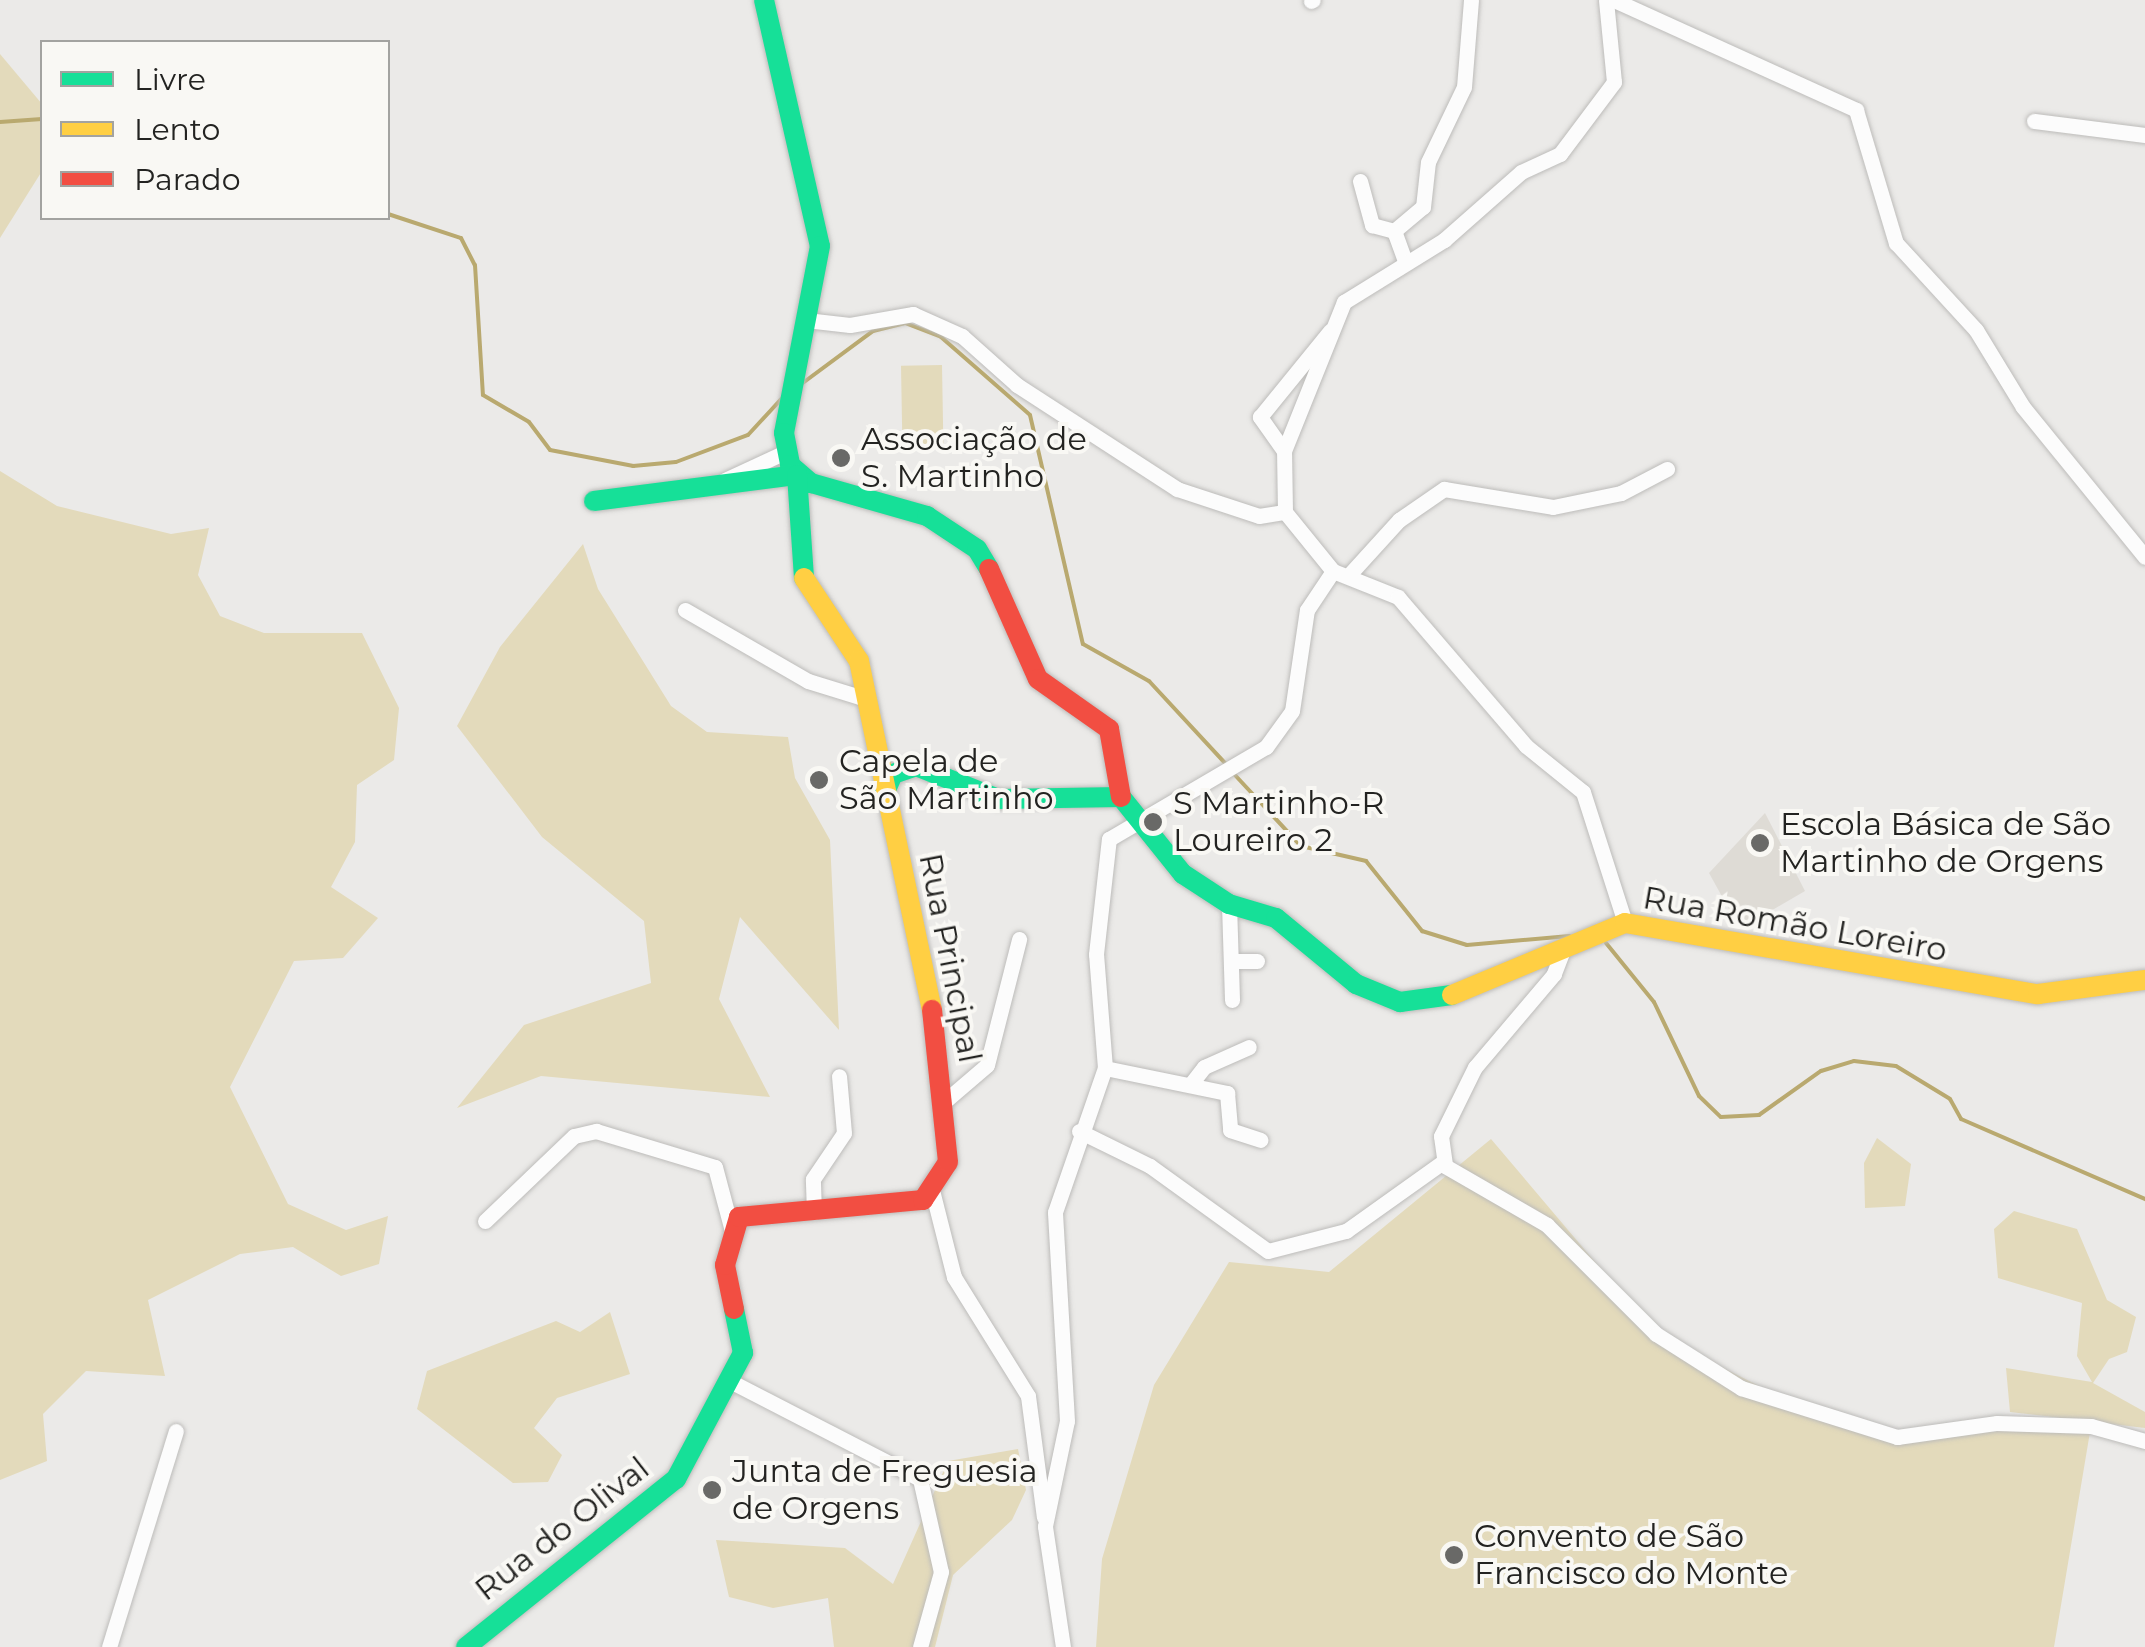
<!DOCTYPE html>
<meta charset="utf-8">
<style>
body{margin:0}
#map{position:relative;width:2145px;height:1647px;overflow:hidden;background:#ebeae8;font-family:Montserrat,sans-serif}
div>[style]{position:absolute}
.built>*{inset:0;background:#dedbd5}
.green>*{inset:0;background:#e3dabb;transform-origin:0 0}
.stream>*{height:4px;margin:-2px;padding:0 2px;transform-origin:2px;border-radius:2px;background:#b9a96f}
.roads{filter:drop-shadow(0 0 2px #bdbcba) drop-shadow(0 0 2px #bdbcba)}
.street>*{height:15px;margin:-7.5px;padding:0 7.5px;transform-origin:7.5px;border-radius:7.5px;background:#fcfcfc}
.fast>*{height:20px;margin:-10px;padding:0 10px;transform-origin:10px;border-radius:10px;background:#16e098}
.slow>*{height:20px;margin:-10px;padding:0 10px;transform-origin:10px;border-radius:10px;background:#ffcf43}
.jam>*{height:20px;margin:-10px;padding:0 10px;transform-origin:10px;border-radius:10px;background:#f24e42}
.dots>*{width:28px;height:28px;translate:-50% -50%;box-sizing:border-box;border:5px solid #f9f8f4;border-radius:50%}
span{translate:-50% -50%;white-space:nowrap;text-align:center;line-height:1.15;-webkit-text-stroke:8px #f9f8f4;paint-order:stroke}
.poi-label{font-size:32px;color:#232321}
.left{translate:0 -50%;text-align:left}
.street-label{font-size:32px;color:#232321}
.legend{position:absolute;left:40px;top:40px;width:350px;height:180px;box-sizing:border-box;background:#f9f8f4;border:2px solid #a3a3a0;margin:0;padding:12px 18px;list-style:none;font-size:30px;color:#232321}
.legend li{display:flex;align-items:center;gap:20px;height:50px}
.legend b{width:50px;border:2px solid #a3a3a0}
</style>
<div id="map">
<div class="built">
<i style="clip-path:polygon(1765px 813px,1805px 891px,1740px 929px,1709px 873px)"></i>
</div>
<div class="green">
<i style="clip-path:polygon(0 54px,42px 104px,42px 171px,0 238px)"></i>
<i style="left:942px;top:365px;width:81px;height:41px;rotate:89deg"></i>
<i style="clip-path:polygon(0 471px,57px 506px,171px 534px,209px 528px,198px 575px,220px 616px,264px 633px,362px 633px,399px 708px,394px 760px,357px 785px,355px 842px,331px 887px,378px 918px,343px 958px,294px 961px,230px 1087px,288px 1204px,346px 1230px,388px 1216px,379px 1264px,341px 1276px,293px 1247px,240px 1254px,148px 1300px,165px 1376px,86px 1371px,43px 1414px,47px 1461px,0 1480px)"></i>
<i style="clip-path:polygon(583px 544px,598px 589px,671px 706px,707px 732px,788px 737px,795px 778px,830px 840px,839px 1030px,740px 917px,719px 999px,770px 1097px,541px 1076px,457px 1108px,524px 1025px,651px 983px,644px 921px,542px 837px,457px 726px,500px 647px)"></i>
<i style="clip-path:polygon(1877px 1138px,1911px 1164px,1905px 1206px,1865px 1208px,1864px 1163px)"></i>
<i style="clip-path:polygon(1491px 1139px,1656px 1334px,1805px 1409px,1897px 1437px,2091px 1426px,2054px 1647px,1096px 1647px,1102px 1559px,1154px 1385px,1229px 1262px,1329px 1272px)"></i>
<i style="clip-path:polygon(2014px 1211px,2077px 1229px,2107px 1300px,2136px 1317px,2127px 1352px,2109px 1359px,2093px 1383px,2145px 1412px,2145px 1428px,2010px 1412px,2006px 1368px,2092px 1382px,2077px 1356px,2082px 1303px,1998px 1278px,1994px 1229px)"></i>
<i style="clip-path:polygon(610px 1312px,630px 1374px,557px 1398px,534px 1428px,562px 1455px,548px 1482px,513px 1483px,417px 1409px,427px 1371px,556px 1321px,580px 1332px)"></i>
<i style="clip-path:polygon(1018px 1449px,1026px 1490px,1012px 1520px,953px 1575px,935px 1647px,834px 1647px,828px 1598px,773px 1608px,729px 1597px,716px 1540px,845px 1548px,893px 1584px,948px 1461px)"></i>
</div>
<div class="stream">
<i style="left:0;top:122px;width:42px;rotate:-4.1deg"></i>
<i style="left:388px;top:214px;width:77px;rotate:18.2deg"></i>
<i style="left:461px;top:238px;width:30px;rotate:63deg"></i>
<i style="left:475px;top:265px;width:130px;rotate:86.5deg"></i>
<i style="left:483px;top:395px;width:53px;rotate:30.4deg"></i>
<i style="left:529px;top:422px;width:35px;rotate:53deg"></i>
<i style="left:550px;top:450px;width:85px;rotate:10.9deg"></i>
<i style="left:633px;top:466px;width:43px;rotate:-5.3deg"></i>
<i style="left:676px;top:462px;width:77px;rotate:-20.6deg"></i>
<i style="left:748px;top:435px;width:53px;rotate:-47.3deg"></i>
<i style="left:800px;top:385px;width:91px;rotate:-36.5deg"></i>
<i style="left:873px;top:331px;width:33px;rotate:-14deg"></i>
<i style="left:905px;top:323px;width:39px;rotate:21deg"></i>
<i style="left:941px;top:337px;width:118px;rotate:41.2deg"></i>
<i style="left:1030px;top:415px;width:235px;rotate:77deg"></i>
<i style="left:1083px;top:644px;width:76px;rotate:29.3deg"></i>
<i style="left:1149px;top:681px;width:112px;rotate:47.2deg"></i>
<i style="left:1234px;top:774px;width:98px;rotate:47.1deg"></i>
<i style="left:1301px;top:846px;width:67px;rotate:13deg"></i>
<i style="left:1366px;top:861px;width:90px;rotate:51.3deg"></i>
<i style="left:1422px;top:931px;width:47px;rotate:17.3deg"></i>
<i style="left:1467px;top:945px;width:103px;rotate:-5deg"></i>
<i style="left:1606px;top:943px;width:76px;rotate:50.9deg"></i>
<i style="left:1654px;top:1002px;width:104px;rotate:64.4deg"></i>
<i style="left:1699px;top:1096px;width:30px;rotate:44deg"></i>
<i style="left:1721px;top:1117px;width:38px;rotate:-3deg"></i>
<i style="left:1759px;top:1115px;width:76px;rotate:-35.4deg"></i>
<i style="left:1821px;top:1071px;width:34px;rotate:-17deg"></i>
<i style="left:1854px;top:1061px;width:42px;rotate:6.8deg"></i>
<i style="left:1896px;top:1066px;width:63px;rotate:31.4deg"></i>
<i style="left:1950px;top:1099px;width:23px;rotate:61deg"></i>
<i style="left:1961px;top:1119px;width:201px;rotate:23.5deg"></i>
</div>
<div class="roads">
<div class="street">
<i style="left:1614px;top:0;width:266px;rotate:24.4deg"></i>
<i style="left:1856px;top:110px;width:139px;rotate:73.3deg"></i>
<i style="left:1896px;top:243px;width:118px;rotate:47.4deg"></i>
<i style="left:1976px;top:330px;width:90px;rotate:58.6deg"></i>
<i style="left:2023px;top:407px;width:193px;rotate:50.9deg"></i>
<i style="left:1311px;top:1px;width:2px;rotate:-27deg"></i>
<i style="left:2034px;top:121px;width:112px;rotate:7.2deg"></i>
<i style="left:1360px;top:181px;width:46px;rotate:74.7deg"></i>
<i style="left:1372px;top:225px;width:23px;rotate:15deg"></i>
<i style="left:1405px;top:261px;width:32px;rotate:-110deg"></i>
<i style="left:1394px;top:231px;width:38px;rotate:-40deg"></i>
<i style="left:1423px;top:207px;width:45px;rotate:-83.7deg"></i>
<i style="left:1428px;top:162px;width:83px;rotate:-64.4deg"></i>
<i style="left:1464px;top:87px;width:87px;rotate:-85.4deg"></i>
<i style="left:806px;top:320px;width:44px;rotate:6.5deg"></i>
<i style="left:850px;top:325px;width:64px;rotate:-9.9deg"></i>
<i style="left:913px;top:314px;width:54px;rotate:24.2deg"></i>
<i style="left:962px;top:336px;width:74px;rotate:41.7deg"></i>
<i style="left:1017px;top:385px;width:191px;rotate:33deg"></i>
<i style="left:1177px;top:489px;width:86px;rotate:18.2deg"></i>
<i style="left:1259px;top:516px;width:26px;rotate:-9deg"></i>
<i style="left:1284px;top:451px;width:42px;rotate:-125.2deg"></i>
<i style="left:1260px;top:417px;width:111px;rotate:-50.9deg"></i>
<i style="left:725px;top:480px;width:66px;rotate:-25deg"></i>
<i style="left:1285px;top:512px;width:61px;rotate:-90.9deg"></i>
<i style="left:1284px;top:451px;width:161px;rotate:-68.1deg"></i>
<i style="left:1344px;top:302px;width:118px;rotate:-31.8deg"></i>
<i style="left:1444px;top:240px;width:103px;rotate:-41.4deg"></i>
<i style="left:1521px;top:172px;width:43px;rotate:-24.8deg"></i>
<i style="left:1560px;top:154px;width:90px;rotate:-53.1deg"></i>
<i style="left:1614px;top:82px;width:82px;rotate:-95.6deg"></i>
<i style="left:1285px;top:512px;width:76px;rotate:50.9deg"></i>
<i style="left:1333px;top:571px;width:70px;rotate:21.8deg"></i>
<i style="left:1398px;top:597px;width:196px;rotate:49.3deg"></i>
<i style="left:1526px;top:746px;width:73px;rotate:38.9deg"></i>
<i style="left:1583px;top:792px;width:138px;rotate:72.2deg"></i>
<i style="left:1348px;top:576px;width:76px;rotate:-47.7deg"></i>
<i style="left:1399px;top:520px;width:55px;rotate:-34.6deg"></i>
<i style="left:1444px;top:489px;width:110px;rotate:9.4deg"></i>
<i style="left:1553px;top:507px;width:69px;rotate:-11.6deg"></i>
<i style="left:1621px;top:493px;width:52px;rotate:-27.6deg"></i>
<i style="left:685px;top:610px;width:142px;rotate:30deg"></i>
<i style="left:808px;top:681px;width:61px;rotate:17.2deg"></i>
<i style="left:1229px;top:904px;width:96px;rotate:88.2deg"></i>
<i style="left:1563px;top:950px;width:26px;rotate:111deg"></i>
<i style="left:1554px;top:974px;width:122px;rotate:130.3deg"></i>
<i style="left:1475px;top:1067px;width:77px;rotate:116.2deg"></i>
<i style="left:1441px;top:1136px;width:30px;rotate:82deg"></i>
<i style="left:1445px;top:1166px;width:118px;rotate:30deg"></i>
<i style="left:1547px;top:1225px;width:154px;rotate:45deg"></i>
<i style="left:1656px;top:1334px;width:101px;rotate:32.4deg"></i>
<i style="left:1741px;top:1388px;width:164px;rotate:17.4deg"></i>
<i style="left:1897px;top:1437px;width:101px;rotate:-8deg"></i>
<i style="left:1997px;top:1423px;width:94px;rotate:1.8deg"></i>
<i style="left:2091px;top:1426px;width:56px;rotate:15.5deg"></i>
<i style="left:1234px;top:961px;width:23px"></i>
<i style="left:1105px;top:1068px;width:125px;rotate:11.6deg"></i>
<i style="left:1227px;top:1093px;width:37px;rotate:85deg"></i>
<i style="left:1230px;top:1130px;width:32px;rotate:18deg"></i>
<i style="left:1190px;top:1085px;width:23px;rotate:-52deg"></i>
<i style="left:1204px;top:1067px;width:49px;rotate:-24deg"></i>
<i style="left:945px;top:1101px;width:55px;rotate:-40.6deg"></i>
<i style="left:987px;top:1065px;width:130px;rotate:-75.7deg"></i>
<i style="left:1079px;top:1131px;width:79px;rotate:26.2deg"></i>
<i style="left:1150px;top:1166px;width:145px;rotate:35.8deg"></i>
<i style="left:1268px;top:1251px;width:81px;rotate:-14.4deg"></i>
<i style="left:1346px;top:1231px;width:120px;rotate:-35.5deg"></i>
<i style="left:933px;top:1194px;width:86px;rotate:75.8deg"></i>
<i style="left:954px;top:1277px;width:140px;rotate:58.1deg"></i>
<i style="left:1028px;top:1396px;width:122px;rotate:82.5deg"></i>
<i style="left:814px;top:1212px;width:33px;rotate:-92deg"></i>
<i style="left:813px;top:1179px;width:55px;rotate:-56deg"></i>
<i style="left:844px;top:1133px;width:57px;rotate:-95deg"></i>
<i style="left:485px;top:1221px;width:123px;rotate:-43.7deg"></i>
<i style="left:574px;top:1136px;width:23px;rotate:-13deg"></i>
<i style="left:596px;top:1131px;width:124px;rotate:16.8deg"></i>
<i style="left:715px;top:1167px;width:66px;rotate:75.1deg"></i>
<i style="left:732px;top:1382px;width:212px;rotate:27.3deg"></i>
<i style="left:920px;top:1479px;width:95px;rotate:77.3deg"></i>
<i style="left:941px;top:1572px;width:78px;rotate:105.6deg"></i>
<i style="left:109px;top:1647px;width:226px;rotate:-72.8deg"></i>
<i style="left:1063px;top:1647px;width:122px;rotate:-98.5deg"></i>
<i style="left:1045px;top:1526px;width:107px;rotate:-78.2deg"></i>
<i style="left:1067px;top:1421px;width:209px;rotate:-93.3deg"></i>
<i style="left:1055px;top:1212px;width:152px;rotate:-70.9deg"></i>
<i style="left:1105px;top:1068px;width:114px;rotate:-94.5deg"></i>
<i style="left:1096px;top:954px;width:116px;rotate:-83.6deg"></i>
<i style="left:1109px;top:839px;width:182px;rotate:-30.4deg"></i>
<i style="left:1266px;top:747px;width:44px;rotate:-54.2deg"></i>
<i style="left:1292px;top:711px;width:102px;rotate:-81.6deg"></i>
<i style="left:1307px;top:610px;width:47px;rotate:-56.3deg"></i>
</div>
<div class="fast">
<i style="left:764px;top:0;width:252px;rotate:77.2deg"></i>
<i style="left:820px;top:246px;width:190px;rotate:100.9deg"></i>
<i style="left:784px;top:433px;width:33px;rotate:79deg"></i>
<i style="left:790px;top:465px;width:28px;rotate:41deg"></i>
<i style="left:811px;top:483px;width:121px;rotate:15.9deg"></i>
<i style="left:927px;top:516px;width:60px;rotate:33.4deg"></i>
<i style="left:977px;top:549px;width:23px;rotate:59deg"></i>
<i style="left:594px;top:501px;width:205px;rotate:-7.3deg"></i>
<i style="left:797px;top:475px;width:103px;rotate:86.1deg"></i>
<i style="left:885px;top:792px;width:20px;rotate:-66deg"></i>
<i style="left:893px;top:774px;width:24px;rotate:-19deg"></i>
<i style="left:916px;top:766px;width:88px;rotate:21.9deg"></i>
<i style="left:998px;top:799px;width:123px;rotate:-0.9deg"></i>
<i style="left:1121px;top:797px;width:99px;rotate:51.2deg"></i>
<i style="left:1183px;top:874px;width:55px;rotate:33.1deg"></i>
<i style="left:1229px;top:904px;width:49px;rotate:16.6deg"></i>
<i style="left:1276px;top:918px;width:104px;rotate:39.5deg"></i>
<i style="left:1356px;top:984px;width:48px;rotate:22.2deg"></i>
<i style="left:1400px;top:1002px;width:52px;rotate:-7.7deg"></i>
<i style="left:466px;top:1647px;width:269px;rotate:-38.7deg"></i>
<i style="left:676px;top:1479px;width:143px;rotate:-62deg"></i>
<i style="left:743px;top:1353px;width:45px;rotate:-101.6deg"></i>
</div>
<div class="slow">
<i style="left:804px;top:578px;width:100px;rotate:56.5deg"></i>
<i style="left:859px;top:661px;width:357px;rotate:78.2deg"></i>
<i style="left:1452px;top:995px;width:187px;rotate:-22.6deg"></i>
<i style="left:1625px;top:923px;width:419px;rotate:9.8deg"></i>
<i style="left:2038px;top:994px;width:108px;rotate:-7.5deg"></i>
</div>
<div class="jam">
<i style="left:989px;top:569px;width:120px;rotate:66deg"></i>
<i style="left:1038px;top:679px;width:87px;rotate:35.2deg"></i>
<i style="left:1109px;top:729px;width:69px;rotate:80deg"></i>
<i style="left:734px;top:1309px;width:45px;rotate:-101.6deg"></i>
<i style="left:725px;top:1265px;width:50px;rotate:-73.7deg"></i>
<i style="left:739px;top:1217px;width:185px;rotate:-5.3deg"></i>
<i style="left:923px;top:1200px;width:45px;rotate:-56.7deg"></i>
<i style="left:948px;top:1162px;width:153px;rotate:-96deg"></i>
</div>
</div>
<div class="dots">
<i style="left:841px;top:458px;background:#696967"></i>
<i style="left:819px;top:780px;background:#696967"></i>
<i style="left:1153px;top:822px;background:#696967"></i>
<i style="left:1760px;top:843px;background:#696967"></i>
<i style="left:712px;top:1490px;background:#696967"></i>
<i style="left:1454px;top:1555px;background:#696967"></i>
</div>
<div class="poi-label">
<span class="left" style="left:861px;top:458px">Associação de<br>S. Martinho</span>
<span class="left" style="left:839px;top:780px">Capela de<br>São Martinho</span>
<span class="left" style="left:1173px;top:822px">S Martinho-R<br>Loureiro 2</span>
<span class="left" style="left:1780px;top:843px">Escola Básica de São<br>Martinho de Orgens</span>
<span class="left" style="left:732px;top:1490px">Junta de Freguesia<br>de Orgens</span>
<span class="left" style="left:1474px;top:1555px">Convento de São<br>Francisco do Monte</span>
</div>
<div class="street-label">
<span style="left:1795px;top:924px;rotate:10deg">Rua Romão Loreiro</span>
<span style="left:950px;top:958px;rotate:79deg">Rua Principal</span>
<span style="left:562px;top:1529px;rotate:-38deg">Rua do Olival</span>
</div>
<ul class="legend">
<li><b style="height:12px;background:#16e098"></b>Livre</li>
<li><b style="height:12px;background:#ffcf43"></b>Lento</li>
<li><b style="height:12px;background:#f24e42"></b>Parado</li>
</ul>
</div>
